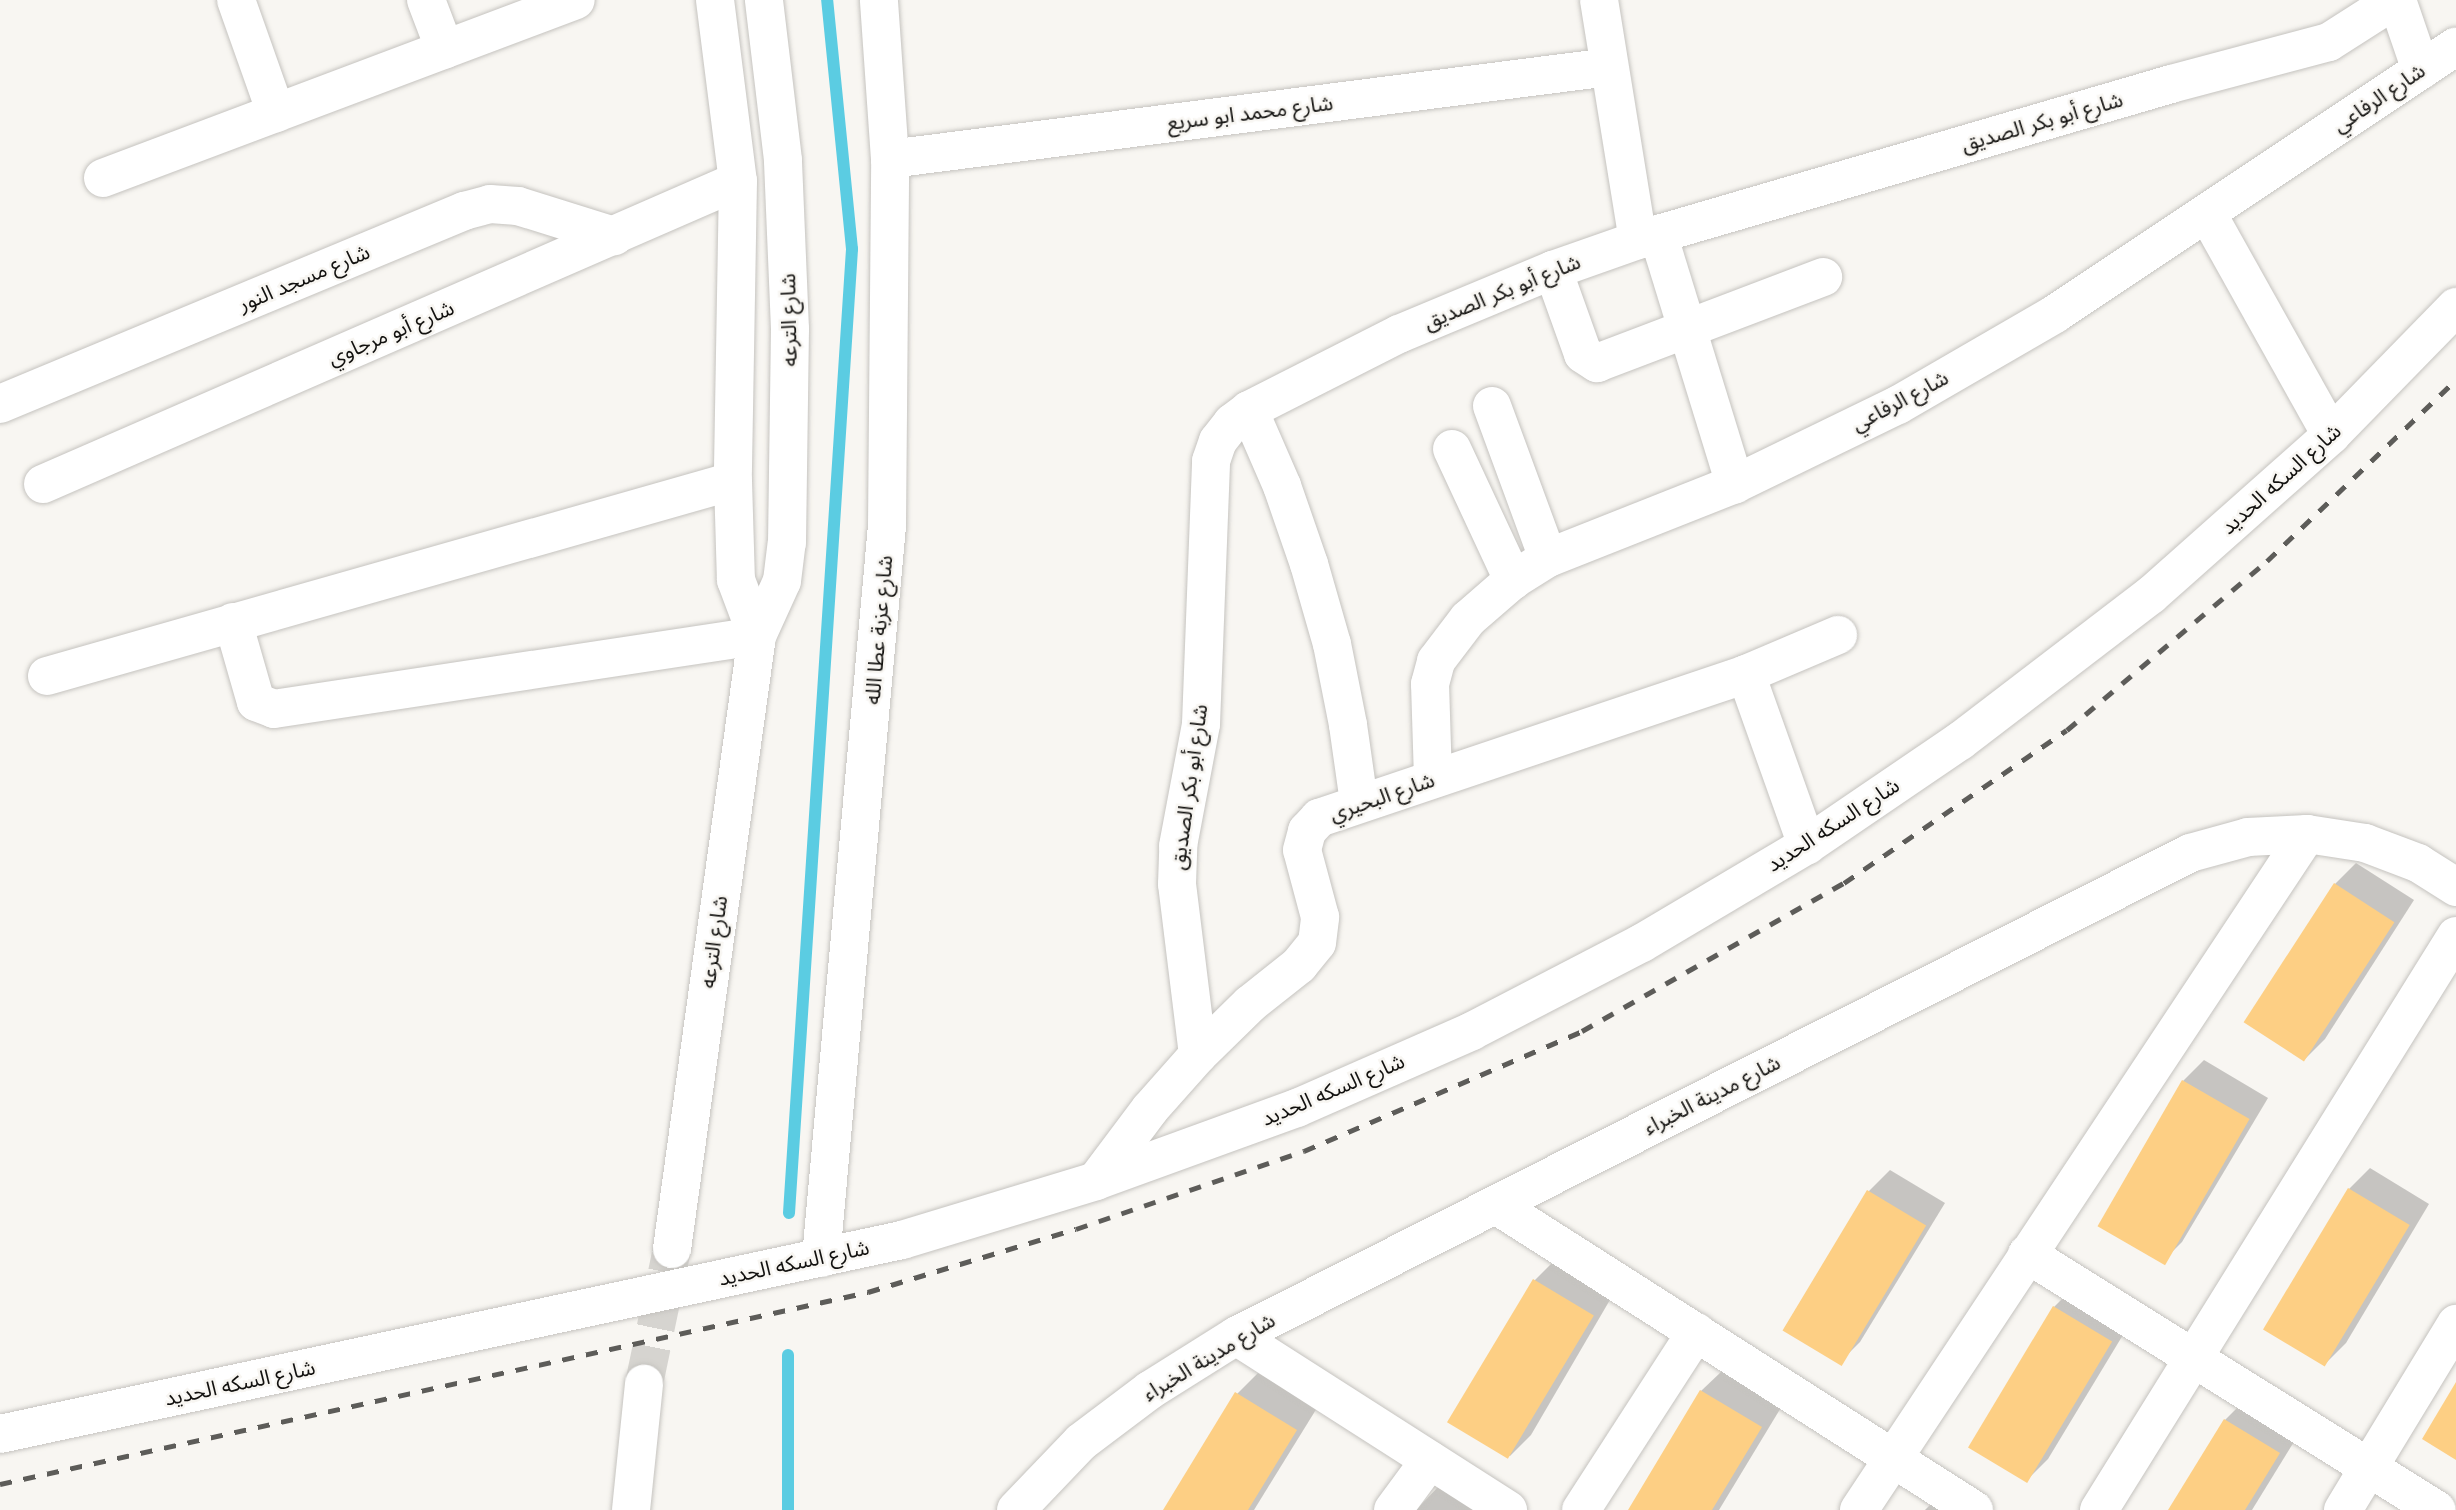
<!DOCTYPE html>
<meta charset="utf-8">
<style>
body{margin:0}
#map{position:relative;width:2456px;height:1510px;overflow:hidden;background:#f8f6f2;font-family:Raleway,"Noto Sans Arabic",sans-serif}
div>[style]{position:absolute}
.shadow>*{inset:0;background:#0003}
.stream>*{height:12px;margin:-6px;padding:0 6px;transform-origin:6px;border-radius:6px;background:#5bcce2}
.building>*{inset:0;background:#fdcf84;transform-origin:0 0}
.street-tunnel>*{height:38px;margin-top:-19px;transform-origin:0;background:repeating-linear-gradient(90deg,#d6d4d0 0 38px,transparent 0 57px)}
.roads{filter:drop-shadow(0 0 2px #c5c3bf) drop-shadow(0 0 2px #c5c3bf)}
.street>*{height:38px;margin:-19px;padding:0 19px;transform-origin:19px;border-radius:19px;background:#fff}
.rail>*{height:5px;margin-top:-2.5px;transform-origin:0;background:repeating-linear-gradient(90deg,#5d5c59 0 12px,transparent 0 24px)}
span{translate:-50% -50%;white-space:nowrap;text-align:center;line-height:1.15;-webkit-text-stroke:5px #f8f6f2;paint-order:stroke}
.street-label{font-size:21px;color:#12110f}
</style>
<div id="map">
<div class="shadow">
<i style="clip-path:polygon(2356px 863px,2414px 900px,2325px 1039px,2304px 1060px,2246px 1022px,2335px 884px)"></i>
<i style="clip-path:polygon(2204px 1060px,2268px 1098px,2182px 1242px,2161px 1263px,2183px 1081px)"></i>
<i style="clip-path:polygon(2370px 1168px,2429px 1204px,2346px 1343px,2325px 1364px,2349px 1189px)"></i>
<i style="clip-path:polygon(1890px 1170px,1945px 1203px,1860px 1342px,1839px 1363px,1784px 1329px,1869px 1191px)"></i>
<i style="clip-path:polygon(1556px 1259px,1614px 1293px,1531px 1435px,1510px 1456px,1451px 1423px,1535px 1280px)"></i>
<i style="clip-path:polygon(2075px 1286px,2132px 1320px,2048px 1459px,2027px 1480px,2054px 1307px)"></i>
<i style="clip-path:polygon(1722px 1371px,1782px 1406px,1719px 1510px,1630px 1510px,1701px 1391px)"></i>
<i style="clip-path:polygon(1258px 1373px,1317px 1408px,1254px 1510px,1166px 1510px,1237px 1394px)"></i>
<i style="clip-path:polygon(2246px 1399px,2300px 1432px,2252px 1510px,2170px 1510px,2225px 1420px)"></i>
<i style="clip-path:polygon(1438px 1487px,1476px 1510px,1416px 1510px)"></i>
<i style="clip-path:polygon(1932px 1503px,1944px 1510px,1925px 1510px)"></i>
</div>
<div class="stream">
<i style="left:789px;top:1213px;width:966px;rotate:-86.26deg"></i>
<i style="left:852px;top:249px;width:250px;rotate:-95.7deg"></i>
<i style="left:788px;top:1510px;width:155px;rotate:-90deg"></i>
</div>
<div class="building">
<i style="left:2334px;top:883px;width:72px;height:166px;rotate:33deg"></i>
<i style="left:2182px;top:1080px;width:78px;height:169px;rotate:30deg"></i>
<i style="left:2348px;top:1188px;width:72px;height:165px;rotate:31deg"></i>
<i style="left:1867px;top:1190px;width:69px;height:164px;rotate:31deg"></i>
<i style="left:1533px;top:1279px;width:71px;height:167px;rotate:31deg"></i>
<i style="left:2053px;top:1306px;width:69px;height:165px;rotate:31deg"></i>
<i style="clip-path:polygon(2456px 1382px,2456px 1460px,2422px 1439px)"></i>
<i style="clip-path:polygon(1700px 1390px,1762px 1427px,1712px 1510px,1628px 1510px)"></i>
<i style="clip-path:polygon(1235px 1392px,1297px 1430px,1248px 1510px,1163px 1510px)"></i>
<i style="clip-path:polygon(2224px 1419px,2280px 1453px,2245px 1510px,2168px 1510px)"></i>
</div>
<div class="street-tunnel">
<i style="left:644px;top:1384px;width:138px;rotate:-78.3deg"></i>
</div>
<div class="roads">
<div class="street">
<i style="left:236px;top:0;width:120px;rotate:70.5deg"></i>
<i style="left:426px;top:0;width:53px;rotate:69.2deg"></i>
<i style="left:715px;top:0;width:182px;rotate:82.8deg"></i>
<i style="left:738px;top:181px;width:300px;rotate:91deg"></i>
<i style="left:733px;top:481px;width:99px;rotate:88.3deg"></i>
<i style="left:736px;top:580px;width:60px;rotate:69.4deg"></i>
<i style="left:1599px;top:0;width:243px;rotate:80.8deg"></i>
<i style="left:2397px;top:0;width:74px;rotate:71.1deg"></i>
<i style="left:890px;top:159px;width:725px;rotate:-7.29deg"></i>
<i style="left:103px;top:178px;width:505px;rotate:-20.62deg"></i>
<i style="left:2207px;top:213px;width:254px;rotate:60.8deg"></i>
<i style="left:1658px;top:234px;width:262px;rotate:72.9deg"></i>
<i style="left:1553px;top:270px;width:89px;rotate:70.3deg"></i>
<i style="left:1583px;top:354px;width:17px;rotate:33deg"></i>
<i style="left:1597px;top:363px;width:242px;rotate:-20.8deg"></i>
<i style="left:0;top:404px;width:503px;rotate:-22.58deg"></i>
<i style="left:464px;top:211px;width:27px;rotate:-15deg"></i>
<i style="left:490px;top:204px;width:28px;rotate:4deg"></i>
<i style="left:518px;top:206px;width:101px;rotate:17.4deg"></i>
<i style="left:1492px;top:406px;width:162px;rotate:69.8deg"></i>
<i style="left:1249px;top:410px;width:83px;rotate:66.5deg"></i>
<i style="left:1282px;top:486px;width:83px;rotate:70.9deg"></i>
<i style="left:1309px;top:564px;width:83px;rotate:74deg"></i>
<i style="left:1332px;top:644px;width:83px;rotate:78.8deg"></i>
<i style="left:1348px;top:725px;width:78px;rotate:81.9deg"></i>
<i style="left:1452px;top:449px;width:145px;rotate:65deg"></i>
<i style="left:43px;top:484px;width:758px;rotate:-23.56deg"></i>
<i style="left:233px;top:622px;width:83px;rotate:74deg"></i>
<i style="left:256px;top:702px;width:19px;rotate:21deg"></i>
<i style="left:274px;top:709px;width:488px;rotate:-8.6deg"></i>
<i style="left:1746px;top:674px;width:182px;rotate:70.4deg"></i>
<i style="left:47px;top:676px;width:713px;rotate:-15.87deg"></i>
<i style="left:1433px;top:779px;width:95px;rotate:-91.8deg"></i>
<i style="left:1430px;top:684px;width:24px;rotate:-75deg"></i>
<i style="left:1436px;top:661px;width:53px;rotate:-52.7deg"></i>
<i style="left:1468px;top:619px;width:60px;rotate:-40.9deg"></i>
<i style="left:1513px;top:580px;width:41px;rotate:-32.2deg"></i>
<i style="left:1548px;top:558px;width:201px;rotate:-21.6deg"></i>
<i style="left:1735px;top:484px;width:181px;rotate:-25.9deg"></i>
<i style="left:1898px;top:405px;width:181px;rotate:-30.1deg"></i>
<i style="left:2055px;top:314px;width:482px;rotate:-33.7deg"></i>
<i style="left:1198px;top:1055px;width:172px;rotate:-97deg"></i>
<i style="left:1177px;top:884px;width:38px;rotate:-88deg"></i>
<i style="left:1178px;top:846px;width:124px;rotate:-79.3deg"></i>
<i style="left:1201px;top:724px;width:263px;rotate:-87.8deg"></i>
<i style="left:1211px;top:461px;width:21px;rotate:-71deg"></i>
<i style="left:1218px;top:441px;width:23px;rotate:-52deg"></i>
<i style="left:1232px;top:423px;width:21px;rotate:-37deg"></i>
<i style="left:1249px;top:410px;width:168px;rotate:-26.9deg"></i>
<i style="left:1399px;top:334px;width:167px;rotate:-22.6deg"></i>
<i style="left:1553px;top:270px;width:90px;rotate:-19.4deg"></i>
<i style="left:1638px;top:240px;width:555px;rotate:-16.31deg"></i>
<i style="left:2171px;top:84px;width:163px;rotate:-14.9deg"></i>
<i style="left:2329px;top:42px;width:78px;rotate:-32.5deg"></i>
<i style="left:1096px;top:1181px;width:90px;rotate:-53.1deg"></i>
<i style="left:1150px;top:1109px;width:72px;rotate:-48.4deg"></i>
<i style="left:1198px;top:1055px;width:73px;rotate:-44.4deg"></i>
<i style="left:1250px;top:1004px;width:63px;rotate:-38.5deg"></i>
<i style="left:1299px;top:965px;width:28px;rotate:-51deg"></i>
<i style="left:1317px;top:943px;width:26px;rotate:-83deg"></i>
<i style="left:1320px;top:917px;width:69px;rotate:-105deg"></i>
<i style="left:1302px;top:850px;width:20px;rotate:-75deg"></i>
<i style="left:1307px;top:831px;width:18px;rotate:-47deg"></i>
<i style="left:1319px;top:818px;width:451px;rotate:-18.6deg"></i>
<i style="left:1746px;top:674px;width:100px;rotate:-23deg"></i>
<i style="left:1496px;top:1205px;width:567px;rotate:32.54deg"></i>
<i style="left:672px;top:1249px;width:619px;rotate:-82.11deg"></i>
<i style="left:757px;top:636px;width:60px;rotate:-65.6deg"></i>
<i style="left:782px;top:581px;width:38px;rotate:-83deg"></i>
<i style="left:787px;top:543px;width:214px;rotate:-89.2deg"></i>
<i style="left:790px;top:329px;width:169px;rotate:-92.4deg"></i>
<i style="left:783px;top:160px;width:161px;rotate:-96.8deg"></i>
<i style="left:2027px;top:1254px;width:483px;rotate:32deg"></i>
<i style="left:821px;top:1258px;width:735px;rotate:-84.85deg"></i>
<i style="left:887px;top:526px;width:367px;rotate:-89.5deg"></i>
<i style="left:890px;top:159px;width:159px;rotate:-94deg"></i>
<i style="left:1236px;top:1336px;width:323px;rotate:32.6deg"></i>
<i style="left:0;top:1434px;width:923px;rotate:-12.14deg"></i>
<i style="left:902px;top:1240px;width:203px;rotate:-16.9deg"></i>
<i style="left:1096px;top:1181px;width:214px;rotate:-20deg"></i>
<i style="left:1297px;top:1108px;width:191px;rotate:-23.7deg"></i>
<i style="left:1472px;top:1031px;width:191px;rotate:-27.4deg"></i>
<i style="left:1642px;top:943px;width:192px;rotate:-30.7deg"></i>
<i style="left:1807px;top:845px;width:185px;rotate:-34.2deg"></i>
<i style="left:1960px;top:741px;width:240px;rotate:-37.4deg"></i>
<i style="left:2151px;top:595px;width:241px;rotate:-41.6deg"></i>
<i style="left:2331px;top:435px;width:179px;rotate:-45.7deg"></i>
<i style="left:631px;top:1510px;width:127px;rotate:-84.1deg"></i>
<i style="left:1016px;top:1510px;width:94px;rotate:-46.3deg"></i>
<i style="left:1081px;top:1442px;width:86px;rotate:-37deg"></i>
<i style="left:1150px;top:1390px;width:102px;rotate:-32.1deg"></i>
<i style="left:1236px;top:1336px;width:1069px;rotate:-26.85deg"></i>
<i style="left:2190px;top:853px;width:60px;rotate:-15.4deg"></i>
<i style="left:2248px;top:837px;width:59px;rotate:-2.9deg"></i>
<i style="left:2307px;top:834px;width:59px;rotate:8.8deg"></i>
<i style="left:2365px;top:843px;width:57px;rotate:20.7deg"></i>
<i style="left:2418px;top:863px;width:45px;rotate:32.3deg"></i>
<i style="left:1393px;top:1510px;width:62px;rotate:-53.5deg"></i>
<i style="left:1581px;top:1510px;width:212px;rotate:-57.1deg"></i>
<i style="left:1859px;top:1510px;width:811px;rotate:-56.47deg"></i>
<i style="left:2099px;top:1510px;width:676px;rotate:-58.12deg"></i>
<i style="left:2343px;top:1510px;width:218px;rotate:-58.7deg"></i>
</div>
</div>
<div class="rail">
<i style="left:0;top:1484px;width:889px;rotate:-12.47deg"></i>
<i style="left:868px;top:1292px;width:217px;rotate:-16.9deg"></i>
<i style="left:1076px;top:1229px;width:241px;rotate:-18.9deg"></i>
<i style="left:1304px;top:1151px;width:303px;rotate:-23.3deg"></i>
<i style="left:1582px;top:1031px;width:301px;rotate:-29.5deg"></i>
<i style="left:1844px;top:883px;width:270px;rotate:-34.5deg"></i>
<i style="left:2067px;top:730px;width:262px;rotate:-40.2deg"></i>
<i style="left:2267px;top:561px;width:262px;rotate:-43.8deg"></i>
</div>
<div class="street-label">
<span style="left:2379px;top:98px;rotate:-34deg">شارع الرفاعي</span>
<span style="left:1250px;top:113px;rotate:-7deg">شارع محمد ابو سريع</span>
<span style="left:2042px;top:122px;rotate:-16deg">شارع أبو بكر الصديق</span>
<span style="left:304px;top:278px;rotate:-23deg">شارع مسجد النور</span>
<span style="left:1502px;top:292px;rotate:-22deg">شارع أبو بكر الصديق</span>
<span style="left:789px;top:320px;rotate:-91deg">شارع الترعه</span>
<span style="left:391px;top:333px;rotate:-23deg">شارع أبو مرجاوي</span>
<span style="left:1900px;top:401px;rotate:-28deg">شارع الرفاعي</span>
<span style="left:2281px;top:479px;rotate:-42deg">شارع السكه الحديد</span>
<span style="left:879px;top:630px;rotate:-85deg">شارع عزبة عطا الله</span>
<span style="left:1189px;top:787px;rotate:-82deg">شارع أبو بكر الصديق</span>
<span style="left:1382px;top:797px;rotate:-19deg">شارع البحيري</span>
<span style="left:1833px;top:825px;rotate:-33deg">شارع السكه الحديد</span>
<span style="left:714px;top:942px;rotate:-82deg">شارع الترعه</span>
<span style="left:1333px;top:1090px;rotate:-23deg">شارع السكه الحديد</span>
<span style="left:1712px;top:1095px;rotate:-27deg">شارع مدينة الخبراء</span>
<span style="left:794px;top:1263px;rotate:-12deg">شارع السكه الحديد</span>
<span style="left:1209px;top:1357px;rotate:-31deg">شارع مدينة الخبراء</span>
<span style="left:240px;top:1383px;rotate:-12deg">شارع السكه الحديد</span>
</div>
</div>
